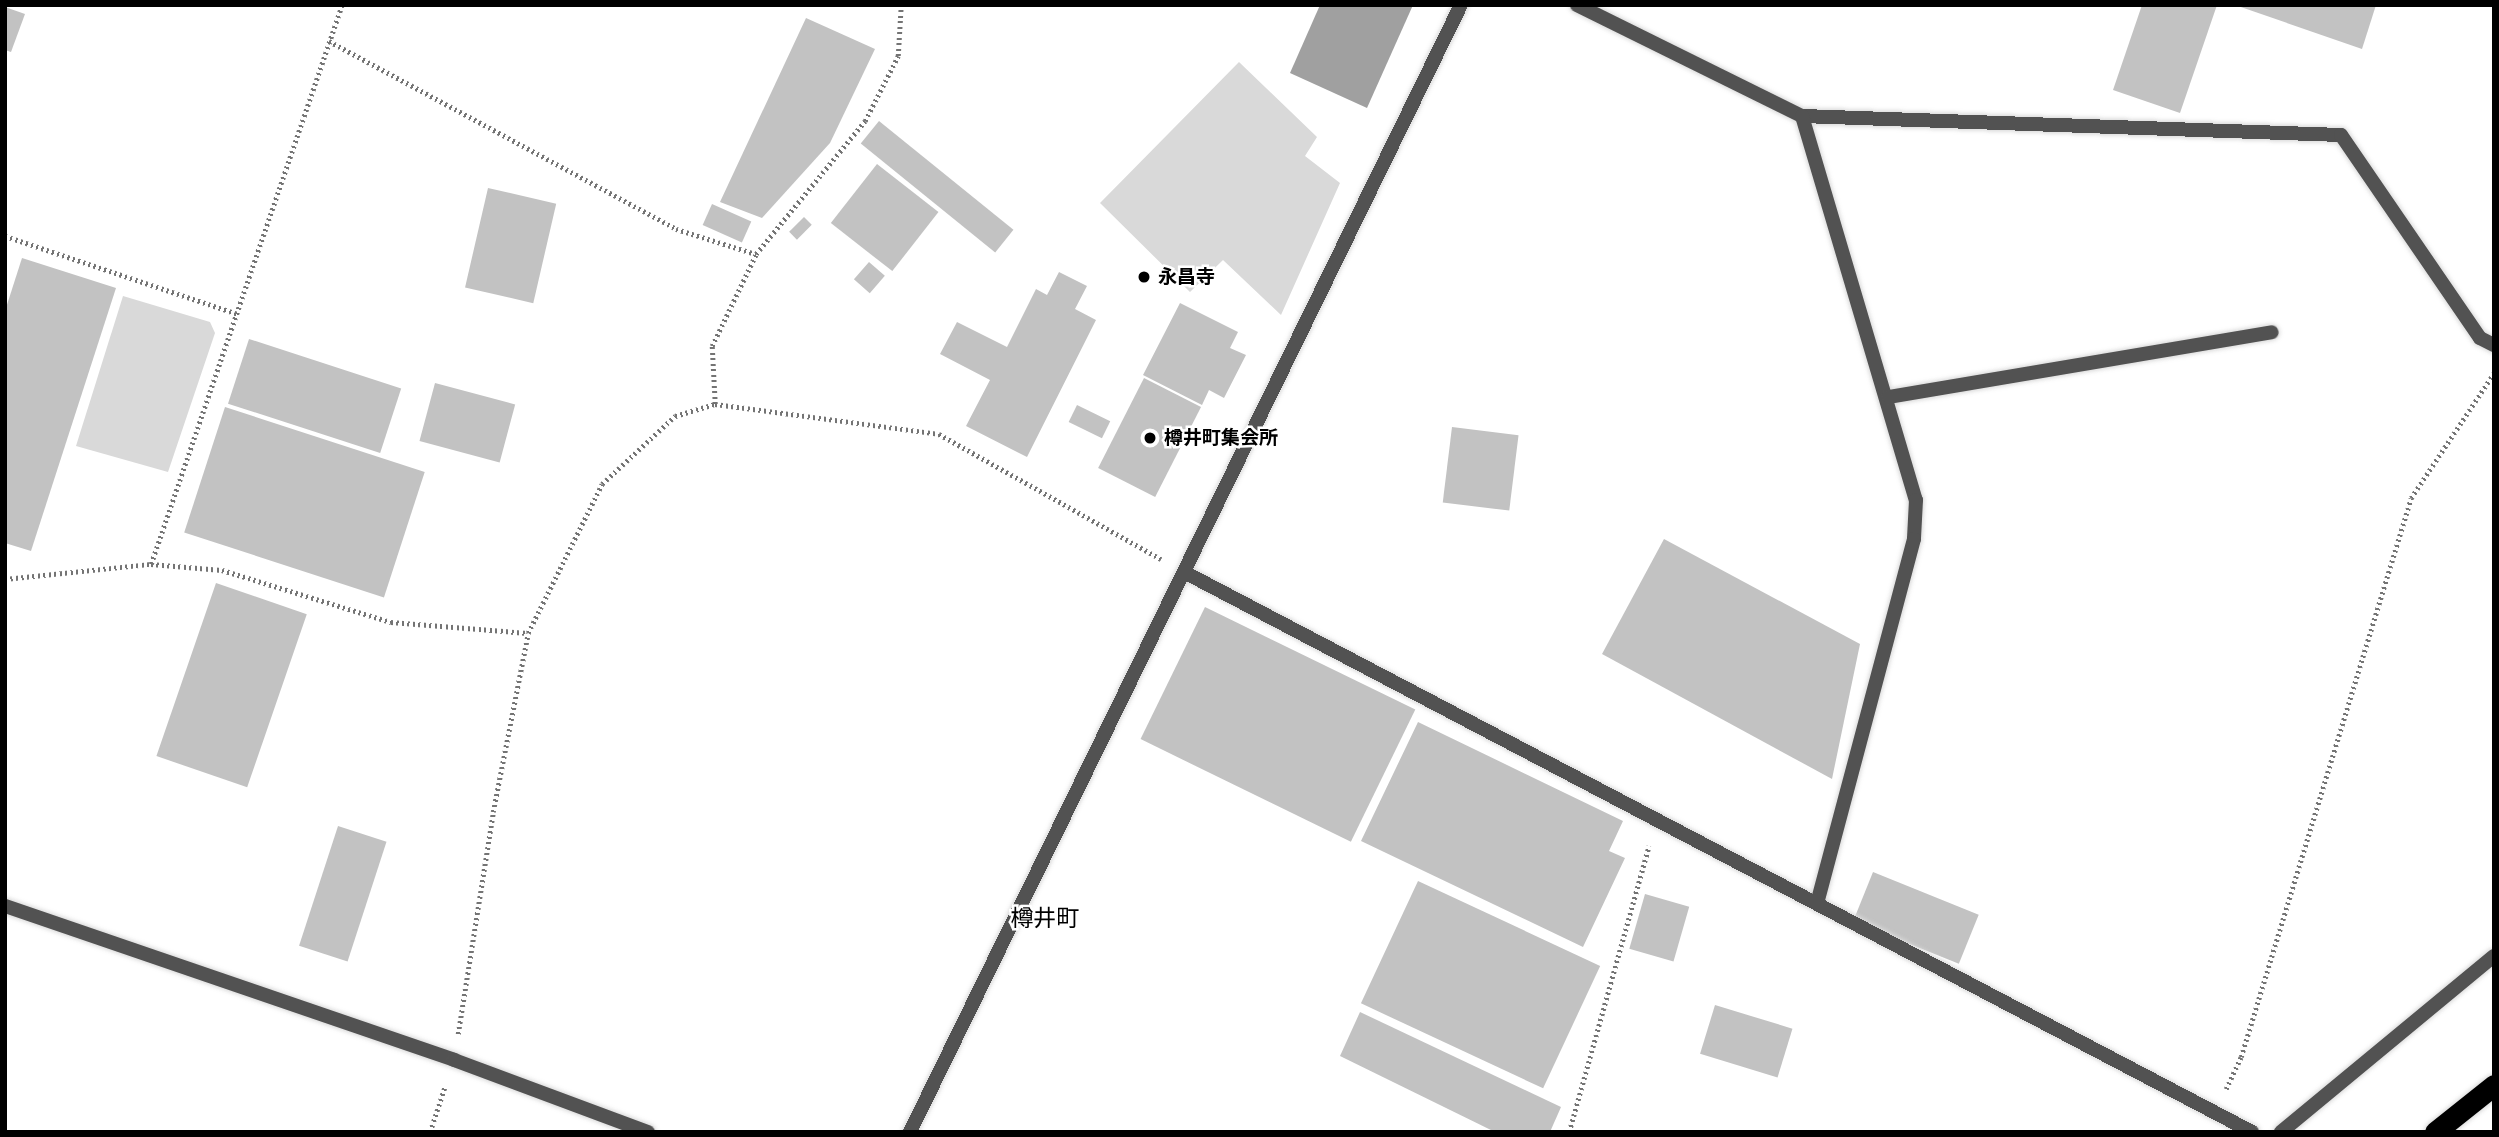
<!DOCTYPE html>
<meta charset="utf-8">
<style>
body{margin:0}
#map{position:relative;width:2499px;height:1137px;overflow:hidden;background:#fff;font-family:Montserrat,"Noto Sans JP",sans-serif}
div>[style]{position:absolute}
.green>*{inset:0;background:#d9d9d9}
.water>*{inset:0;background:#a0a0a0}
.building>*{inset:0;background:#c2c2c2;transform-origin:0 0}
.path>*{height:4.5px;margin-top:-2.25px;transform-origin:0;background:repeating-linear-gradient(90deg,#747474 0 2px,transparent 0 5.5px)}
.roads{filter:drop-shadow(0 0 2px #dbdbdb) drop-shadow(0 0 2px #dbdbdb)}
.minor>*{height:14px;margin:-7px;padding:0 7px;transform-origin:7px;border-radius:7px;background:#525252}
.tertiary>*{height:14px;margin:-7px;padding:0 7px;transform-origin:7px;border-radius:7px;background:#525252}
.motorway>*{height:21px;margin:-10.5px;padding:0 10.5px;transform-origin:10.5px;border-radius:10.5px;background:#000}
.dots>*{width:19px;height:19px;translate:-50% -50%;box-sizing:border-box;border:4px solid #fff;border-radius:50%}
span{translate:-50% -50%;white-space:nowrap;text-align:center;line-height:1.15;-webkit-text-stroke:5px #fff;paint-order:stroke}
.poi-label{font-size:19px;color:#000;font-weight:700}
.left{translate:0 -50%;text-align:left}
.quarter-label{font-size:23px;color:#000}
.frame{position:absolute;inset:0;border:7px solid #000;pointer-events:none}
</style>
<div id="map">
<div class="green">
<i style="clip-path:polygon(1239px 62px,1317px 137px,1305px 156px,1340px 183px,1281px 315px,1223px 260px,1190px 292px,1100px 203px)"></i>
<i style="clip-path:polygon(123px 296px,210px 322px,215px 333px,168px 472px,76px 446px)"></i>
</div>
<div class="water">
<i style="clip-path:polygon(1320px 5px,1413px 5px,1367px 108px,1290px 73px)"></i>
</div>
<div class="building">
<i style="clip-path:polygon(2142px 5px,2217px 5px,2180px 113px,2113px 90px)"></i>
<i style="clip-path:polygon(2235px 5px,2376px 5px,2362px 49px)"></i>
<i style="clip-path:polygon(5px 7px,25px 14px,11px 52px,5px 50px)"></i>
<i style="clip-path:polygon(806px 18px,875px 49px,830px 143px,762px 218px,720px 202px)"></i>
<i style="left:879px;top:121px;width:173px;height:29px;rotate:39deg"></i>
<i style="left:877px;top:164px;width:78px;height:75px;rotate:38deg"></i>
<i style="left:488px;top:188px;width:70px;height:102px;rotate:13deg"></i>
<i style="left:712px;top:204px;width:43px;height:23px;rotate:24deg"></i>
<i style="left:804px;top:217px;width:11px;height:21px;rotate:45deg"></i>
<i style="clip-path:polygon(22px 258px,116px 288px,31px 551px,5px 543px,5px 311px)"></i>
<i style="left:869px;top:262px;width:21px;height:23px;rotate:41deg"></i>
<i style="clip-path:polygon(1059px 272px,1087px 286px,1075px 309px,1096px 320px,1027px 457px,966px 426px,990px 380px,940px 354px,957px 322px,1007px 347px,1036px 289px,1047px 295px)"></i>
<i style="clip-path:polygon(1180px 303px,1238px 332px,1230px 348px,1246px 355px,1224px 398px,1209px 390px,1202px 405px,1143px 375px)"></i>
<i style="left:249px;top:339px;width:160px;height:68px;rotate:18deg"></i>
<i style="left:1144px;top:378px;width:64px;height:101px;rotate:27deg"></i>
<i style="left:435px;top:383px;width:83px;height:60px;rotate:15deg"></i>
<i style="left:1077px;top:405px;width:37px;height:19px;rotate:26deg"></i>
<i style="left:225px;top:407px;width:210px;height:132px;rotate:18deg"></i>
<i style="left:1452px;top:427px;width:67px;height:76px;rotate:7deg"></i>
<i style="clip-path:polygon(1664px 539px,1860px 644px,1832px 779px,1602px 654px)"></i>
<i style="left:216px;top:583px;width:96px;height:183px;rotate:19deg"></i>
<i style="left:1205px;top:607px;width:234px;height:147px;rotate:26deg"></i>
<i style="clip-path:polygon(1418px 722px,1623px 821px,1609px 851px,1625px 858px,1583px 947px,1361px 841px)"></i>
<i style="left:338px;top:826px;width:51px;height:126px;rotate:18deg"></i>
<i style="left:1873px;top:872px;width:114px;height:53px;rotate:22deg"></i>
<i style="left:1418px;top:881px;width:201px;height:135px;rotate:25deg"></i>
<i style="left:1645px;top:894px;width:46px;height:57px;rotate:16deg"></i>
<i style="left:1715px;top:1005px;width:81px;height:51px;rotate:17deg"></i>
<i style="clip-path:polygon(1360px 1012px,1561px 1107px,1550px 1132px,1495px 1132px,1340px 1056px)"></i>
</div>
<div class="path">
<i style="left:329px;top:41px;width:395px;rotate:28.4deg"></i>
<i style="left:676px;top:229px;width:84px;rotate:17.4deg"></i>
<i style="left:5px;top:236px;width:246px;rotate:18.5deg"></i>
<i style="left:715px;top:404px;width:58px;rotate:-93deg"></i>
<i style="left:712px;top:346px;width:102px;rotate:-64.4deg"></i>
<i style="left:756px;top:254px;width:172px;rotate:-50.7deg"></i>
<i style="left:865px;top:121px;width:73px;rotate:-63.1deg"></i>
<i style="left:898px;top:56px;width:51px;rotate:-86.6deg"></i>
<i style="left:151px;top:564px;width:591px;rotate:-71.14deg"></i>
<i style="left:5px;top:579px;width:147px;rotate:-5.9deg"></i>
<i style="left:151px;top:564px;width:71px;rotate:4.8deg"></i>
<i style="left:222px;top:570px;width:177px;rotate:17.1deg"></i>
<i style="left:391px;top:622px;width:137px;rotate:4.6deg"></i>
<i style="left:458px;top:1034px;width:225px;rotate:-81deg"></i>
<i style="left:493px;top:812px;width:182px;rotate:-78.9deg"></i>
<i style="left:528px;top:633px;width:166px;rotate:-63.6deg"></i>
<i style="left:602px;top:484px;width:100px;rotate:-43deg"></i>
<i style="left:675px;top:416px;width:42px;rotate:-16.7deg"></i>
<i style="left:715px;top:404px;width:226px;rotate:7.6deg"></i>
<i style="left:939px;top:434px;width:255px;rotate:29.4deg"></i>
<i style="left:2226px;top:1089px;width:35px;rotate:-65deg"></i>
<i style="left:2241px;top:1057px;width:584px;rotate:-73.08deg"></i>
<i style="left:2411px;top:498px;width:150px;rotate:-56.4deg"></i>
<i style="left:430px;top:1132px;width:48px;rotate:-71.9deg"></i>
<i style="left:1569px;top:1132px;width:297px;rotate:-74.4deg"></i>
</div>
<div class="roads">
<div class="minor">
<i style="left:1577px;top:5px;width:251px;rotate:26.3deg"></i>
<i style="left:1802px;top:116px;width:539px;rotate:2.02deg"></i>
<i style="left:2341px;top:135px;width:246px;rotate:55.6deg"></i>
<i style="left:2480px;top:338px;width:16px;rotate:27deg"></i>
<i style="left:1802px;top:116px;width:401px;rotate:73.5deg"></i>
<i style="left:1916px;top:500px;width:39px;rotate:93deg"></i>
<i style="left:1914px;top:539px;width:374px;rotate:104.9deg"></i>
<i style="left:1889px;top:397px;width:388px;rotate:-9.6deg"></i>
<i style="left:1184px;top:572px;width:1206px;rotate:27.67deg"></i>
<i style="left:2281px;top:1132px;width:276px;rotate:-39.6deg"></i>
</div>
<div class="tertiary">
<i style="left:5px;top:906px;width:475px;rotate:18.9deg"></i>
<i style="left:454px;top:1060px;width:207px;rotate:20.4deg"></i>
<i style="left:910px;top:1132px;width:1254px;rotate:-63.95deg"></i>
</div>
<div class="motorway">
<i style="left:2435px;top:1132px;width:75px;rotate:-38.5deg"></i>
</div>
</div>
<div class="dots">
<i style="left:1144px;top:277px;background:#000"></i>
<i style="left:1150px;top:438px;background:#000"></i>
</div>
<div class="poi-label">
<span class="left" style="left:1158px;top:277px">永昌寺</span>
<span class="left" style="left:1164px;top:438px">樽井町集会所</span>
</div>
<div class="quarter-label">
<span style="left:1045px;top:918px">樽井町</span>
</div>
<div class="frame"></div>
</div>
